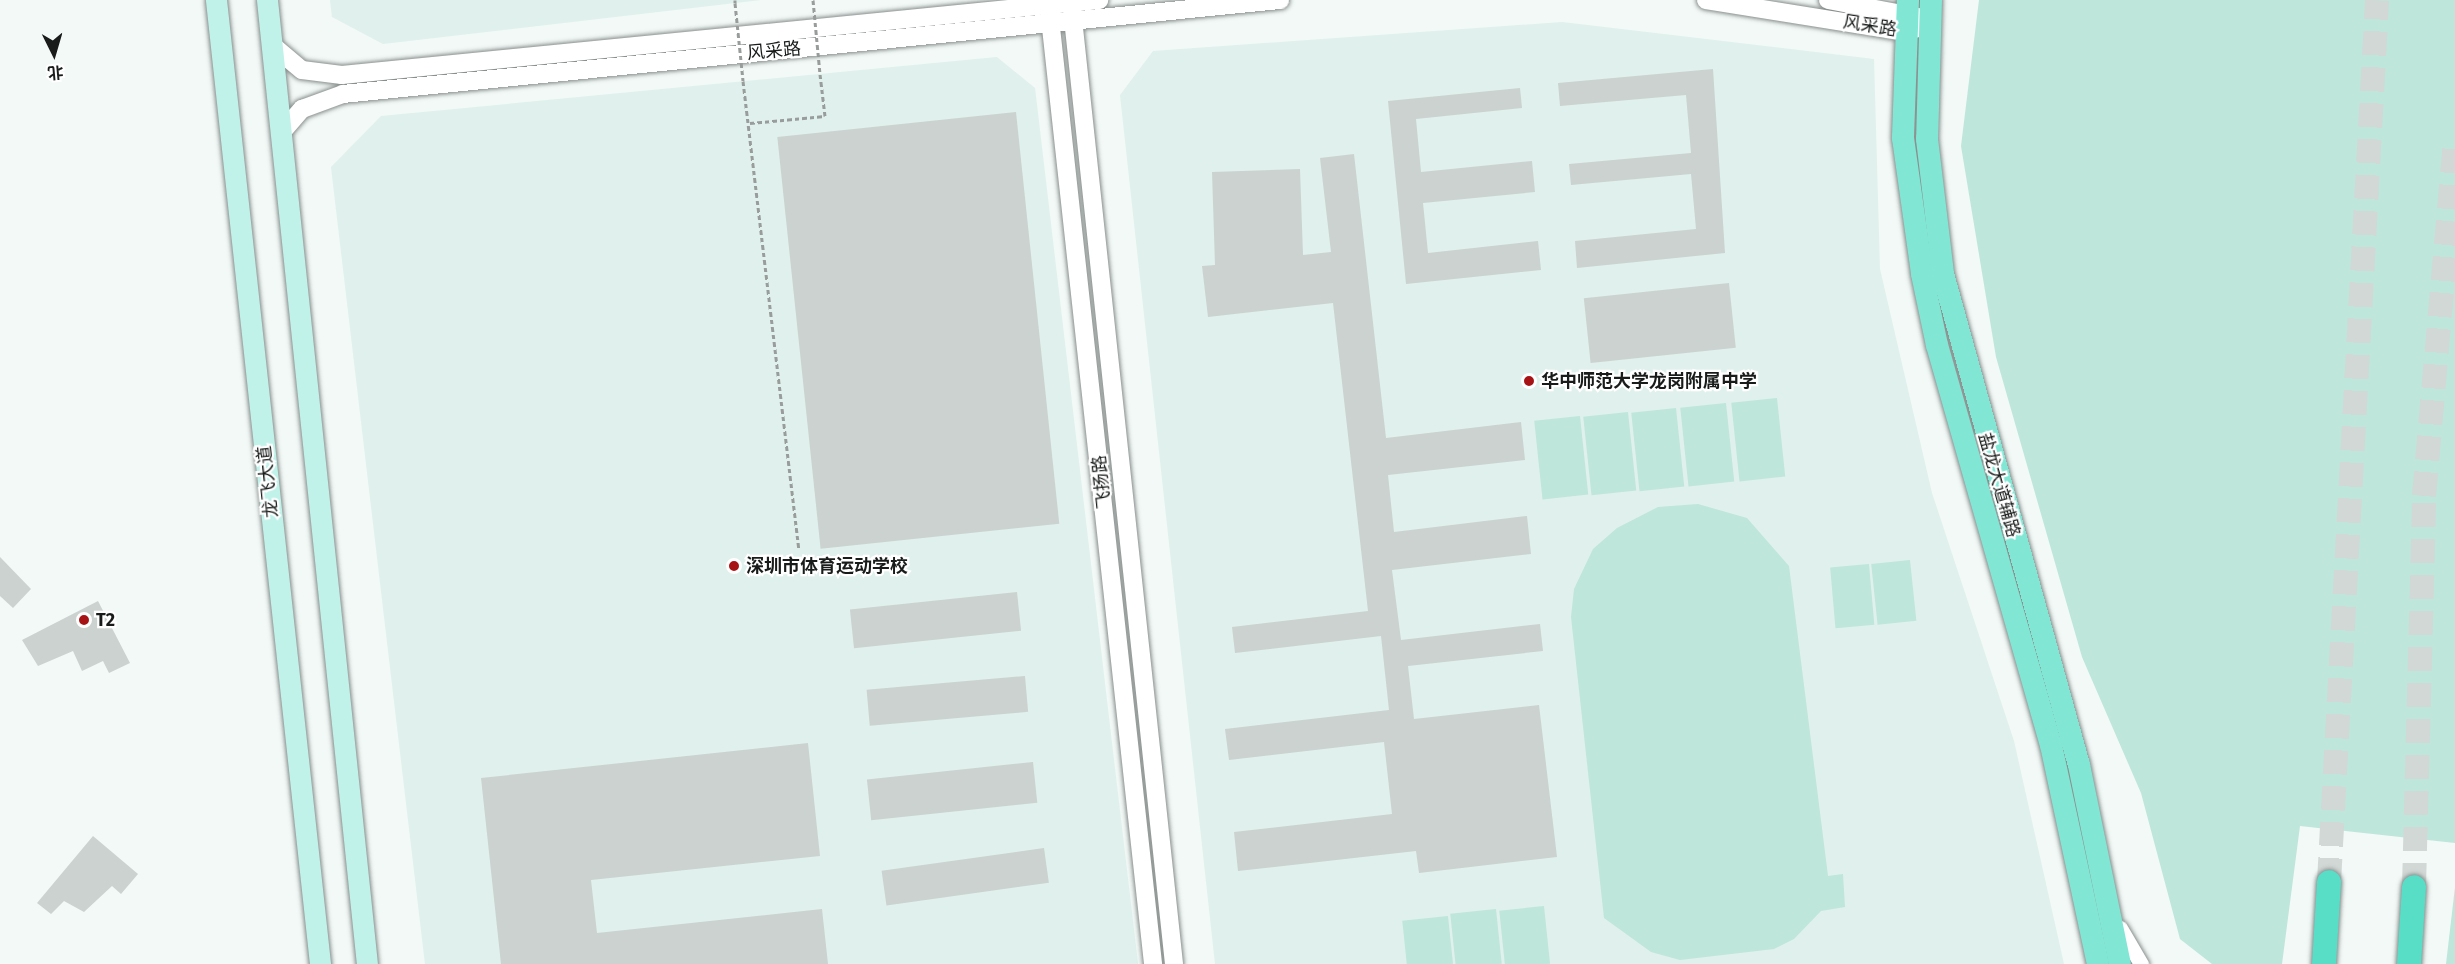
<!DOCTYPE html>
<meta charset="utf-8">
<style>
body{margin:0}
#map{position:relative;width:2455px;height:964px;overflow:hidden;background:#f2f9f7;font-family:"Fira Sans","Noto Sans SC",sans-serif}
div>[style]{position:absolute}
.built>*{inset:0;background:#e0f0ec}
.green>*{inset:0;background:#bee6db;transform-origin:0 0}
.building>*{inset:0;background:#cbd2d0;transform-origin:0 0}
.trunk-tunnel>*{height:24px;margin-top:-12px;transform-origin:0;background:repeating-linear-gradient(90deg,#d1d8d6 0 24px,transparent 0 36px)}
.path>*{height:3px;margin-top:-1.5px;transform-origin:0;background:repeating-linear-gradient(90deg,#989c9b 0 4.5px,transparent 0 7.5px)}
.roads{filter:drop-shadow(0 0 2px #888f8d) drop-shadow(0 0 2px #888f8d)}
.minor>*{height:15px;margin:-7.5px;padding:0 7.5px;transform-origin:7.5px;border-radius:7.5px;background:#fff}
.tertiary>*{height:18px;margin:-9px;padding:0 9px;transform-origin:9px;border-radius:9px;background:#fff}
.secondary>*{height:21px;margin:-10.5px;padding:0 10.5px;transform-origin:10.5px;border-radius:10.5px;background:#c0f2ea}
.primary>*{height:22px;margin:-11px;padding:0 11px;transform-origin:11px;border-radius:11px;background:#82e6d5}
.trunk>*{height:24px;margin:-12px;padding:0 12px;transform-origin:12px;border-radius:12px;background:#58dec7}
.path-bridge>*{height:3px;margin-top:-1.5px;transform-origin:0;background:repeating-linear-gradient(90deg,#989c9b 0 4.5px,transparent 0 7.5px)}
.dots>*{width:16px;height:16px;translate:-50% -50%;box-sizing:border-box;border:3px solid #fff;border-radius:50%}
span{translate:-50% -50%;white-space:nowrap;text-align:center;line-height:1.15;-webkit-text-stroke:4.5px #fff;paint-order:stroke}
.street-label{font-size:18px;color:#191b1b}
.poi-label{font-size:18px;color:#191b1b;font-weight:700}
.left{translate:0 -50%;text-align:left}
.north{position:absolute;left:24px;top:24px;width:60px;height:60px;-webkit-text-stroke:4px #fff;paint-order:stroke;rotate:175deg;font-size:16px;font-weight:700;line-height:24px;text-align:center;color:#191b1b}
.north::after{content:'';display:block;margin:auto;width:21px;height:27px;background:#191b1b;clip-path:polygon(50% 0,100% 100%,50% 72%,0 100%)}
</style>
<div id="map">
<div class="built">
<i style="clip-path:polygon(330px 0,761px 0,383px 44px,332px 17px)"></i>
<i style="clip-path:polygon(1562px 22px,1874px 59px,1880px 269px,1932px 493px,2014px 741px,2064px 964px,1215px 964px,1120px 95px,1153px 51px)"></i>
<i style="clip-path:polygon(997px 57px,1035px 88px,1138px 964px,425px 964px,331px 167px,381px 116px)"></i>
</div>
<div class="green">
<i style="clip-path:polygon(1979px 0,2455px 0,2455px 843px,2300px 826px,2282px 964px,2212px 964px,2180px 939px,2141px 793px,2082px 657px,1996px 357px,1961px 146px)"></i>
<i style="left:1777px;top:398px;width:79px;height:46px;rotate:84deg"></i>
<i style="left:1726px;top:403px;width:79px;height:46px;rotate:84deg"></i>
<i style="left:1676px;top:408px;width:79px;height:45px;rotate:84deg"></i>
<i style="left:1628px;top:412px;width:79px;height:45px;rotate:84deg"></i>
<i style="left:1580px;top:416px;width:79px;height:46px;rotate:84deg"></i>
<i style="clip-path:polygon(1698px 504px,1747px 518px,1789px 566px,1828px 876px,1843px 874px,1845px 907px,1821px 911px,1794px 939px,1774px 949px,1680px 960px,1651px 952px,1604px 918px,1571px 617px,1574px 589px,1593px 549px,1617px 528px,1658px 507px)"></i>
<i style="left:1910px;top:560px;width:61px;height:39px;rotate:84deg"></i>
<i style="left:1869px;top:564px;width:61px;height:39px;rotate:85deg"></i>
<i style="clip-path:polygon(2455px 887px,2455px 964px,2446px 964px)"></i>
<i style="left:1544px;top:906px;width:58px;height:45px;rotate:84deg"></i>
<i style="left:1496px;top:909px;width:55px;height:46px;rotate:84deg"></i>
<i style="left:1448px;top:916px;width:48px;height:46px;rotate:84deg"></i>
</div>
<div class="building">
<i style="clip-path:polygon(1713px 69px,1725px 253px,1577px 268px,1575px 241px,1696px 229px,1691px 174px,1571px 185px,1569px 164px,1691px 153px,1686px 95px,1560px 106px,1558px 83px)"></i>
<i style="clip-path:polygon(1520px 88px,1522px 108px,1416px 119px,1421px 172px,1532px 161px,1535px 192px,1423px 203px,1428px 253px,1538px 241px,1541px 270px,1406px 284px,1388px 101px)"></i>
<i style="left:1016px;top:112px;width:414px;height:240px;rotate:84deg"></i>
<i style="clip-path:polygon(1354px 154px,1386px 438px,1521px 422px,1525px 460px,1388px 475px,1394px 532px,1527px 516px,1531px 554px,1392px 570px,1401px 640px,1540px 624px,1543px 651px,1408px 666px,1414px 719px,1539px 705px,1557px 857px,1419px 873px,1416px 851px,1238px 871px,1234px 832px,1392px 814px,1384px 742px,1229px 760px,1225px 729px,1389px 710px,1381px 636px,1235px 653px,1232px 627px,1368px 611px,1333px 303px,1208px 317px,1202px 266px,1215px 265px,1212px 172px,1300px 169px,1303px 255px,1331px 252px,1320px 158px)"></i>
<i style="left:1729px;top:283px;width:65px;height:146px;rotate:84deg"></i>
<i style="clip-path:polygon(0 557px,31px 589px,13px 608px,0 596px)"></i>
<i style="left:1017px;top:592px;width:39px;height:168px;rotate:84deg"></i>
<i style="clip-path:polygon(98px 601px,130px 663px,109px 673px,103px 661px,82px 671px,73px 651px,38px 666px,22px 640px)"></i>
<i style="left:1025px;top:676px;width:36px;height:159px;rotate:85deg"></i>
<i style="clip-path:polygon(808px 743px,820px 856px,591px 880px,597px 933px,822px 909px,828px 964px,501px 964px,481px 778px)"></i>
<i style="left:1033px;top:762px;width:41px;height:167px;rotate:84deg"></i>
<i style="clip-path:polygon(93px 836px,138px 874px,121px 894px,112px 886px,84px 912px,64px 901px,51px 914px,37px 903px)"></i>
<i style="left:1044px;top:848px;width:35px;height:164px;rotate:82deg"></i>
</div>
<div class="trunk-tunnel">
<i style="left:2329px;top:882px;width:883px;rotate:-86.88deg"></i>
<i style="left:2414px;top:887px;width:391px;rotate:-88.5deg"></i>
<i style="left:2424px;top:496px;width:355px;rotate:-85deg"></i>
</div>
<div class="path">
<i style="left:735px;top:0;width:3px;rotate:90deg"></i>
<i style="left:743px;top:81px;width:470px;rotate:83.2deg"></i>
<i style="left:750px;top:123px;width:75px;rotate:-5.3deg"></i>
<i style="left:825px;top:116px;width:42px;rotate:-96.8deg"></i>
</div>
<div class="roads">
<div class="minor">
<i style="left:2120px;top:928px;width:42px;rotate:59.7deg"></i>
</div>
<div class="tertiary">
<i style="left:1048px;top:0;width:970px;rotate:83.78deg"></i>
<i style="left:1071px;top:0;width:969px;rotate:83.9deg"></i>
<i style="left:1706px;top:0;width:203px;rotate:9.1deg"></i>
<i style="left:1906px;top:32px;width:24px;rotate:-19deg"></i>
<i style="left:1828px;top:0;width:92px;rotate:10.7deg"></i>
<i style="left:272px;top:45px;width:39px;rotate:40deg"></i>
<i style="left:302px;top:70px;width:40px;rotate:7.1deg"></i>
<i style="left:342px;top:75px;width:761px;rotate:-5.66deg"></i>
<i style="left:281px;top:133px;width:32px;rotate:-49deg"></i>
<i style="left:302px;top:109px;width:44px;rotate:-20.1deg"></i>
<i style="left:343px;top:94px;width:942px;rotate:-5.73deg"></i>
</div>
<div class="secondary">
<i style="left:216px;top:0;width:970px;rotate:83.84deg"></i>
<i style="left:267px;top:0;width:969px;rotate:84.08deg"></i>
</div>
<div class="primary">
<i style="left:1908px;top:0;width:138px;rotate:92.1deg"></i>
<i style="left:1903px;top:138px;width:137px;rotate:82deg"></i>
<i style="left:1922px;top:274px;width:73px;rotate:78.1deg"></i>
<i style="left:1937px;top:345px;width:416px;rotate:74.1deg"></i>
<i style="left:2051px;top:745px;width:224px;rotate:77.9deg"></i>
<i style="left:1931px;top:0;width:139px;rotate:91.6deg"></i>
<i style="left:1927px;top:139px;width:136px;rotate:83.2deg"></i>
<i style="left:1943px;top:274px;width:509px;rotate:74.52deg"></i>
<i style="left:2079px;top:765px;width:203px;rotate:78.4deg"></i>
</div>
<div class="trunk">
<i style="left:2324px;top:964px;width:82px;rotate:-86.5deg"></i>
<i style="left:2409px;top:964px;width:77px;rotate:-86.3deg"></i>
</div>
</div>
<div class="path-bridge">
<i style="left:813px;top:0;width:74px;rotate:84.6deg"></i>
<i style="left:735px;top:3px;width:78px;rotate:84.1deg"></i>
</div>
<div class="dots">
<i style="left:1529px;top:381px;background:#a71315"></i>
<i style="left:734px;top:566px;background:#a71315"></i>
<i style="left:84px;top:620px;background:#a71315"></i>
</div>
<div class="street-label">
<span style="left:1870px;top:26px;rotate:9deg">风采路</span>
<span style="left:774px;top:51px;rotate:-5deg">风采路</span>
<span style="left:268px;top:482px;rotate:-96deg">龙飞大道</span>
<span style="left:1102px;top:482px;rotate:-96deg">飞扬路</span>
<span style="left:1999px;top:485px;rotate:74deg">盐龙大道辅路</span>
</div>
<div class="poi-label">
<span class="left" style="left:1541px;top:381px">华中师范大学龙岗附属中学</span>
<span class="left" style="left:746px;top:566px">深圳市体育运动学校</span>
<span class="left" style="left:96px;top:620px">T2</span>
</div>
<div class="north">北</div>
</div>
